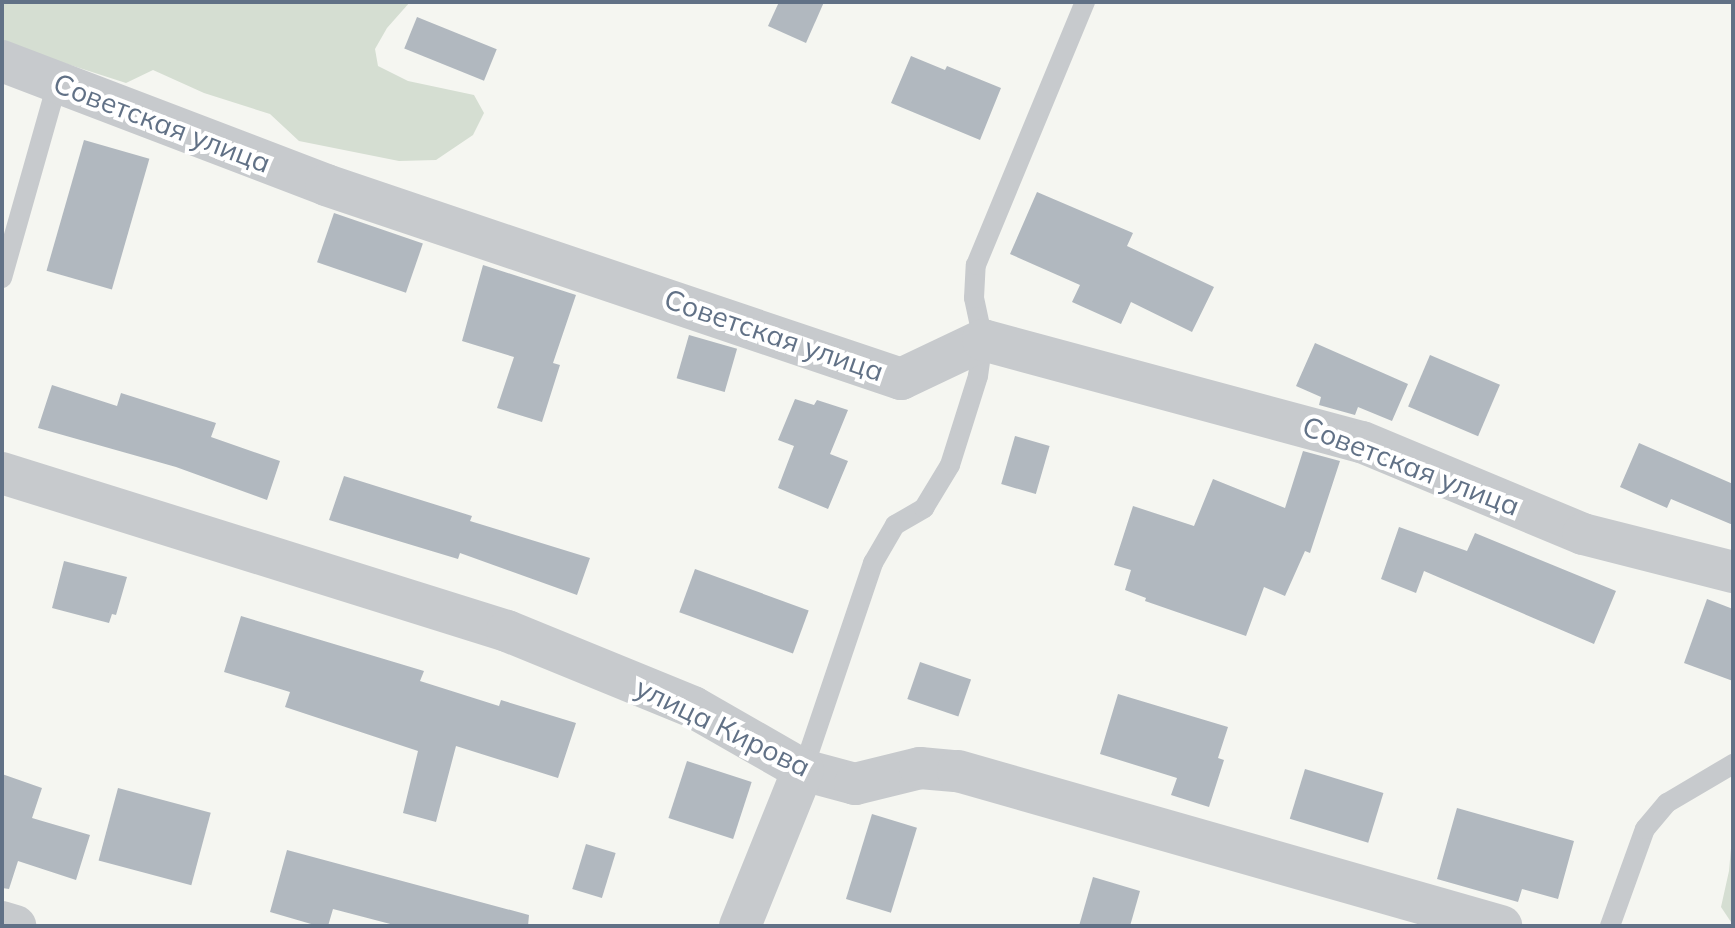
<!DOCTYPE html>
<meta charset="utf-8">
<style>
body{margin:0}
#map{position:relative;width:1735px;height:928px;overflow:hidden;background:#f5f6f1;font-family:Mulish,sans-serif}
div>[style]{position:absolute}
.green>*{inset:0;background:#d5ded2}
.building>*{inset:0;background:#b1b8bf;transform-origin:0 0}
.service>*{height:20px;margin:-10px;padding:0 10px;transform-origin:10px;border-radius:10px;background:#c7cacd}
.minor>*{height:42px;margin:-21px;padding:0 21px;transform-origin:21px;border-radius:21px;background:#c7cacd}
span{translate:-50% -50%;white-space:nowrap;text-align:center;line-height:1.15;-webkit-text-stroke:8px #fff;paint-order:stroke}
.street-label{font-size:28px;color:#617186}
.frame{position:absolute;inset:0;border:4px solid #617186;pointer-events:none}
</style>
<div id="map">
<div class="green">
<i style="clip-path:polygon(2px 2px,410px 2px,387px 28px,375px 49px,378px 66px,408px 81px,474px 95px,484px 113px,473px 135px,436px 160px,399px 161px,299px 141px,270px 114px,204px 93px,153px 70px,126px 83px,2px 43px)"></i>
<i style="clip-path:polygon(1733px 825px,1733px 925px,1721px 907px,1729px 871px)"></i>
</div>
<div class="building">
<i style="clip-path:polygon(779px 2px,824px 2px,806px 43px,768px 26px)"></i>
<i style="left:417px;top:17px;width:86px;height:34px;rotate:22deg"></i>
<i style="clip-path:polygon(911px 56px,945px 70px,947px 66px,1001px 88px,980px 140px,891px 103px)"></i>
<i style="left:84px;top:140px;width:68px;height:136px;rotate:16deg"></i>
<i style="clip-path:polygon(1037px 192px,1133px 233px,1127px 246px,1214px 287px,1192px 332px,1131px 302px,1121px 324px,1072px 302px,1080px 285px,1010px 254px)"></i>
<i style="left:334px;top:213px;width:94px;height:52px;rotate:19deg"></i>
<i style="clip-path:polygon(483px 265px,576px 295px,553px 363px,560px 365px,542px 422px,497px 408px,514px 357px,462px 341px)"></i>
<i style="left:689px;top:335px;width:50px;height:45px;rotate:16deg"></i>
<i style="clip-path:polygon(1315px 343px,1408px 384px,1392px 421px,1358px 407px,1355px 415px,1319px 405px,1321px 397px,1296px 386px)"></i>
<i style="left:1430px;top:355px;width:76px;height:56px;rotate:23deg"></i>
<i style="clip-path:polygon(52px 385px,117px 406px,121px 393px,216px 423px,211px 437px,280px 461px,267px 500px,176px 467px,38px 428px)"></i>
<i style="clip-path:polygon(795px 399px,814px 405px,817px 400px,848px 410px,830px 454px,848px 461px,828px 509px,778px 488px,794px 446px,778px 440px)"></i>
<i style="left:1015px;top:436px;width:36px;height:50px;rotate:16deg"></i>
<i style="clip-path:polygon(1639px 443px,1733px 484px,1733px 525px,1671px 499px,1667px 508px,1620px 487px)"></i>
<i style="clip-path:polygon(1303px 451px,1340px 461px,1310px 553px,1305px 551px,1285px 596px,1264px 587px,1246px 636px,1145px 601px,1146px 598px,1125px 590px,1131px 570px,1114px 565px,1133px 506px,1194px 526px,1213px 479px,1285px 508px)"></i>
<i style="clip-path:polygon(344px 476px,472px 516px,470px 521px,590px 558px,577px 595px,460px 553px,458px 559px,329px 520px)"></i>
<i style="clip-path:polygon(1399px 527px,1467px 551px,1475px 533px,1616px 591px,1594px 644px,1424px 571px,1416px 593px,1381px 579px)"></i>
<i style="clip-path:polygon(64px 561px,127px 577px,116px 615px,112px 614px,109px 623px,52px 608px)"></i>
<i style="left:695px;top:569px;width:121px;height:46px;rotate:20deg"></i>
<i style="clip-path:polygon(1707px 599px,1733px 609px,1733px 681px,1684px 663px)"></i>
<i style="clip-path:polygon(241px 616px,424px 671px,420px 681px,499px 706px,501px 700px,576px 723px,558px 778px,456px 746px,436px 822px,403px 813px,418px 751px,285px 707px,290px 692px,224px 672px)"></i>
<i style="left:920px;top:662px;width:54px;height:39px;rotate:19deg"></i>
<i style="clip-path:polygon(1118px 694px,1228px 727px,1218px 758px,1224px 760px,1209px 807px,1171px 795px,1177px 778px,1100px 754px)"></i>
<i style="left:687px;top:761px;width:68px;height:60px;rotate:18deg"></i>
<i style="left:1305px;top:769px;width:82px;height:52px;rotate:17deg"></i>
<i style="clip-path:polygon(2px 774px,42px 788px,32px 818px,90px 835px,76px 880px,18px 861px,9px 889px,2px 888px)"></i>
<i style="left:118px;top:788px;width:96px;height:75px;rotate:15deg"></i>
<i style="clip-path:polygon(1457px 808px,1574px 841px,1558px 899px,1522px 889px,1518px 902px,1437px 879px)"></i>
<i style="left:872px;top:814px;width:47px;height:89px;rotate:17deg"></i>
<i style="left:586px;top:844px;width:31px;height:47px;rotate:17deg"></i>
<i style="clip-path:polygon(287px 850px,529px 915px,528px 926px,398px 926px,333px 909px,328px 926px,318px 926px,270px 912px)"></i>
<i style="clip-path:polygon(1093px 877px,1140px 891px,1130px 926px,1079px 926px)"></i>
</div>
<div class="service">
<i style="left:2px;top:278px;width:203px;rotate:-74.2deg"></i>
<i style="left:803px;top:770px;width:219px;rotate:-71.3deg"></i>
<i style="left:873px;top:563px;width:44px;rotate:-59.9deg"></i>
<i style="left:895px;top:525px;width:34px;rotate:-30deg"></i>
<i style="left:924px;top:508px;width:50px;rotate:-58.8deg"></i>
<i style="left:950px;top:465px;width:93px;rotate:-72.5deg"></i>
<i style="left:978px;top:376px;width:36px;rotate:-82deg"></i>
<i style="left:983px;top:340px;width:43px;rotate:-102.1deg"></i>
<i style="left:974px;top:298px;width:33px;rotate:-87deg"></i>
<i style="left:976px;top:265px;width:285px;rotate:-67.5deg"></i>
<i style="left:1610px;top:926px;width:103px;rotate:-70.2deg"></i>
<i style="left:1645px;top:829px;width:34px;rotate:-50deg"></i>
<i style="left:1667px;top:803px;width:77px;rotate:-30.6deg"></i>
</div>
<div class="minor">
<i style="left:2px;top:61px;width:347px;rotate:20.9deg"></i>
<i style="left:326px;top:185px;width:607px;rotate:18.64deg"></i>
<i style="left:901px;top:379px;width:91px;rotate:-25.4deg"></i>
<i style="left:983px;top:340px;width:392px;rotate:15.1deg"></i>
<i style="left:1362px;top:442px;width:239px;rotate:22.6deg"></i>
<i style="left:1583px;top:534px;width:155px;rotate:14.2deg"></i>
<i style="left:2px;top:473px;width:529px;rotate:17.37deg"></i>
<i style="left:507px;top:631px;width:201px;rotate:22.2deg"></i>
<i style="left:693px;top:707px;width:127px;rotate:29.8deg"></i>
<i style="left:803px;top:770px;width:54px;rotate:15.1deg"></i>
<i style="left:855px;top:784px;width:67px;rotate:-13.8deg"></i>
<i style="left:920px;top:768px;width:38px;rotate:5deg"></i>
<i style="left:958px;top:771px;width:565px;rotate:15.93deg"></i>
<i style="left:2px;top:922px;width:14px;rotate:17deg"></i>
<i style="left:740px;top:926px;width:168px;rotate:-68deg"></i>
</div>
<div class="street-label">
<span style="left:162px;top:123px;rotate:21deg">Советская улица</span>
<span style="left:774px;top:335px;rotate:19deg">Советская улица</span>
<span style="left:1411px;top:466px;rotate:21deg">Советская улица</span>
<span style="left:723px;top:727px;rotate:26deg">улица Кирова</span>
</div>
<div class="frame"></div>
</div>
